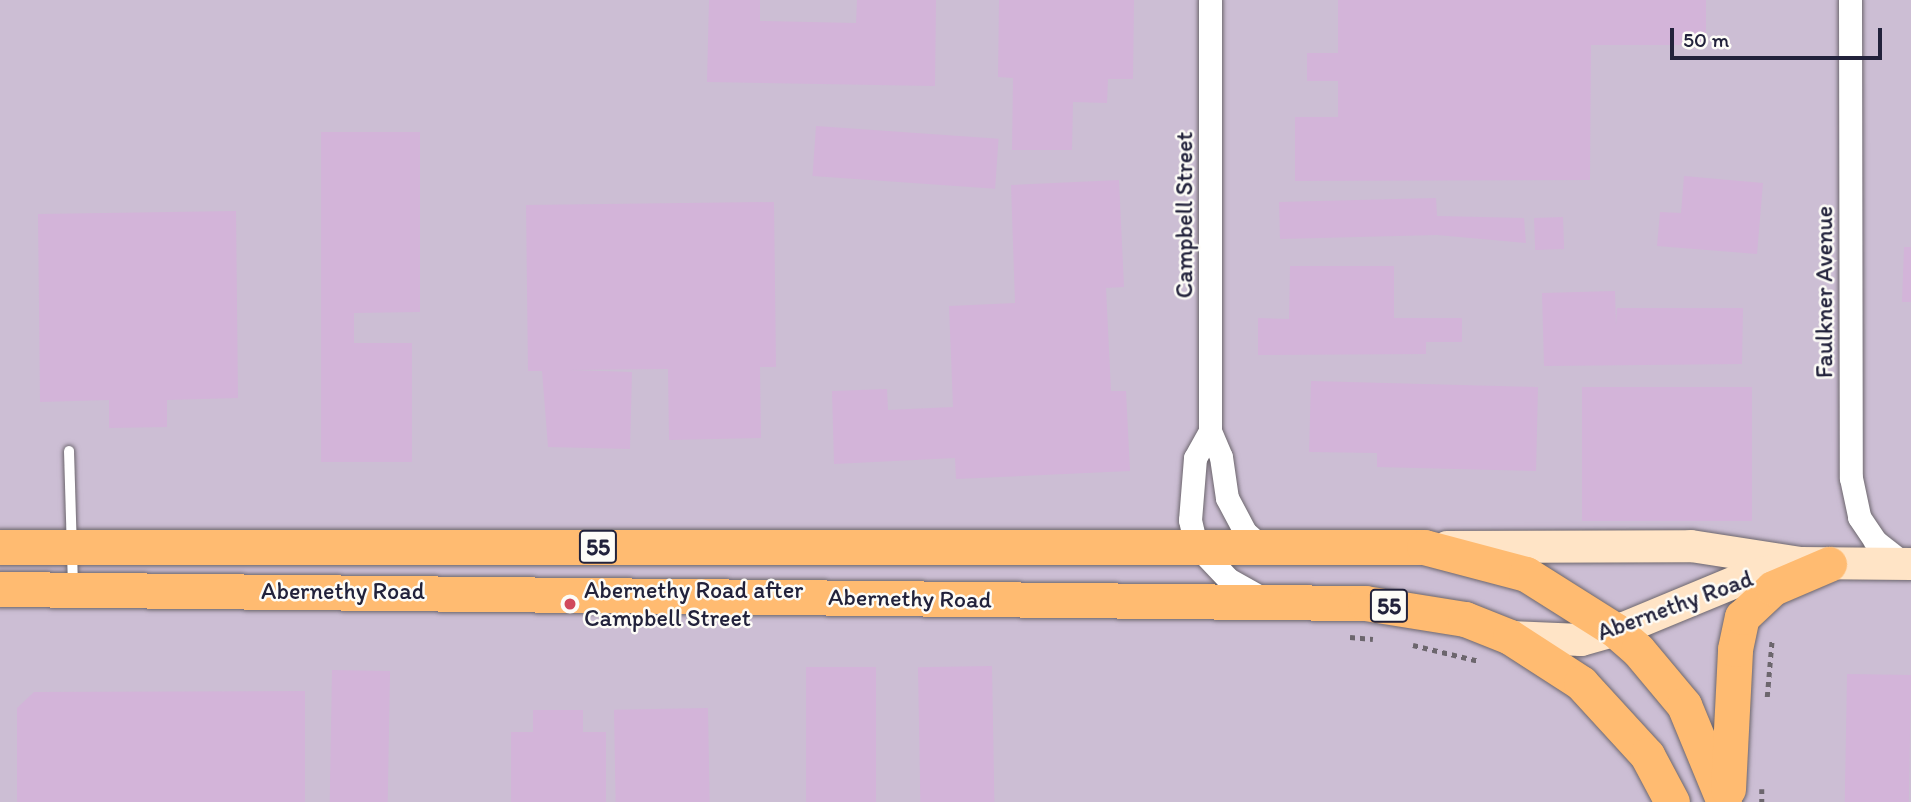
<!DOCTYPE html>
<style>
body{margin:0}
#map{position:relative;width:1911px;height:802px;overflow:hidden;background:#f5e3ca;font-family:Itim,sans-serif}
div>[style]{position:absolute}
.industrial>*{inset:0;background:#ccbed4;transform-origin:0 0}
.building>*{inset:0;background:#d3b4d9;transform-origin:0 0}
.path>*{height:4.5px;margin-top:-2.25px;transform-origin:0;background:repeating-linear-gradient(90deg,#6c666d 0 5px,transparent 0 10px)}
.roads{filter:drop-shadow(0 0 2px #6c666d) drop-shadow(0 0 2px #6c666d)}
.lane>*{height:10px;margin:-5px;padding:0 5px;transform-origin:5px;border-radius:5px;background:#fff}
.street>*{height:23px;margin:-11.5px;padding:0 11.5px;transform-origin:11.5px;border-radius:11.5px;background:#fff}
.secondary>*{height:32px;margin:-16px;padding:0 16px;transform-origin:16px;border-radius:16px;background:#ffe4c6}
.primary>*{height:35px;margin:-17.5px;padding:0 17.5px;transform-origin:17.5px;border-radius:17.5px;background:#ffbb71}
.dots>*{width:19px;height:19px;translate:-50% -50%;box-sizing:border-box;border:4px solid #fdfcf7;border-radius:50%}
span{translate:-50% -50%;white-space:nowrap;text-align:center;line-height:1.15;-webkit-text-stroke:5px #fdfcf7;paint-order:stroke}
.shield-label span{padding:2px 5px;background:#fdfcf7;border:2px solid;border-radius:5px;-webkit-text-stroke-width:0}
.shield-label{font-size:23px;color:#22223b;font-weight:700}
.street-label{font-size:24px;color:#22223b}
.poi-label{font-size:24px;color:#22223b}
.left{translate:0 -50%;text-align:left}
.scale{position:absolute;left:1670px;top:28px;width:212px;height:32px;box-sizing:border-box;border:4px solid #22223b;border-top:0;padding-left:9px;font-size:21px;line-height:24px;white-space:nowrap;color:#22223b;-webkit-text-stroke:5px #fdfcf7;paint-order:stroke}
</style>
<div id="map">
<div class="industrial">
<i style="left:0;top:0;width:1911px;height:802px"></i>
</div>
<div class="building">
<i style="clip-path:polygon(709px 0,760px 0,760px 21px,856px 23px,857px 0,936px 0,935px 86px,707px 82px)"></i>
<i style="clip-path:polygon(999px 0,1134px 0,1133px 79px,1108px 79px,1107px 103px,1073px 102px,1072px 150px,1012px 150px,1013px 78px,998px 77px)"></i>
<i style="clip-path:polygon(1338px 0,1706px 0,1706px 45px,1591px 45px,1590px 180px,1295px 181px,1295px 117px,1338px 117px,1338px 81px,1307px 81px,1307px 53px,1338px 53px)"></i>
<i style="left:816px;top:126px;width:183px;height:50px;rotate:4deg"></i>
<i style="clip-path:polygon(321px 132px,420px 132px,420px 312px,354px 313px,354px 343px,412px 343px,412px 462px,321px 462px)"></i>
<i style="clip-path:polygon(1684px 176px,1763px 183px,1757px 254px,1657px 246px,1660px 212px,1681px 213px)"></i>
<i style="clip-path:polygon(1119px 180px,1124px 287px,1106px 288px,1111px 391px,1126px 391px,1130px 471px,956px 479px,955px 458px,834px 464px,832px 391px,887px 389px,888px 410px,953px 407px,949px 306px,1015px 303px,1011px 185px)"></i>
<i style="clip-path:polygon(1436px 198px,1437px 216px,1524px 218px,1526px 243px,1437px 235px,1280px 239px,1279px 202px)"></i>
<i style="clip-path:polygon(774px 202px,776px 367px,760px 367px,761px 438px,669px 440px,668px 369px,569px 370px,632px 372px,630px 449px,548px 447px,542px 371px,528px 371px,526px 205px)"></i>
<i style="clip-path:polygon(236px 211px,238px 398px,167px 400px,167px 427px,109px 428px,109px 400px,40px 402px,38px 214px)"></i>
<i style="left:1563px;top:217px;width:32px;height:29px;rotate:88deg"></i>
<i style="clip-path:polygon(1904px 247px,1911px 247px,1911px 302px,1902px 302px)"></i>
<i style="clip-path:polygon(1290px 266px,1394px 266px,1394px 318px,1462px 318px,1462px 342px,1426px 342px,1426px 354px,1258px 355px,1258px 318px,1289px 319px)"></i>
<i style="clip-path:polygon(1615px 291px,1616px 326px,1617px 308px,1743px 308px,1742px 364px,1544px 366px,1542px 293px)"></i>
<i style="clip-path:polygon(1311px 381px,1538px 387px,1536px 471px,1377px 467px,1377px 453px,1309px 452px)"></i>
<i style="left:1752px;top:387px;width:134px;height:170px;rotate:90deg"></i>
<i style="left:992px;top:666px;width:136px;height:74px;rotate:89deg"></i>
<i style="left:806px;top:667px;width:70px;height:135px"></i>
<i style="left:332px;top:670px;width:58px;height:132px;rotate:1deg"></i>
<i style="left:1847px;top:674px;width:64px;height:128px;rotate:1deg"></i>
<i style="clip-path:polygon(305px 691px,305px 802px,17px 802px,17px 708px,34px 692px)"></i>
<i style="left:708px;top:708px;width:94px;height:94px;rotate:89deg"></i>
<i style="clip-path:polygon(533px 710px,583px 710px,583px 732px,606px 732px,606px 802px,511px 802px,511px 732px,533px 732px)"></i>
</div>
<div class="path">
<i style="left:1350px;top:637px;width:23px;rotate:5deg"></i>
<i style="left:1413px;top:645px;width:68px;rotate:13.6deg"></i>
<i style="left:1767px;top:697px;width:58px;rotate:-85.1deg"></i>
<i style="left:1762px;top:789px;width:13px;rotate:90deg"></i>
</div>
<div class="roads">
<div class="lane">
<i style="left:69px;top:451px;width:135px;rotate:88.3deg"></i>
</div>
<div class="street">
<i style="left:1210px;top:0;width:431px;rotate:90deg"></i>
<i style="left:1210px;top:431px;width:28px;rotate:67deg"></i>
<i style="left:1221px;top:457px;width:41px;rotate:81.7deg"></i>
<i style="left:1227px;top:498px;width:40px;rotate:62deg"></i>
<i style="left:1246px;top:533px;width:18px;rotate:41deg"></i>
<i style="left:1850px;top:0;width:478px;rotate:89.9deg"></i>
<i style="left:1851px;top:478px;width:40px;rotate:78deg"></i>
<i style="left:1859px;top:517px;width:29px;rotate:56deg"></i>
<i style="left:1875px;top:541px;width:37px;rotate:38deg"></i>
<i style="left:1210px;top:431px;width:31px;rotate:119deg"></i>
<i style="left:1195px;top:458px;width:62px;rotate:94.6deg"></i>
<i style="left:1190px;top:520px;width:26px;rotate:77deg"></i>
<i style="left:1196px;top:545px;width:47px;rotate:46.7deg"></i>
<i style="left:1228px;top:579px;width:41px;rotate:29.1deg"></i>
</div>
<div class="secondary">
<i style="left:1447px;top:547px;width:244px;rotate:-0.2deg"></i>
<i style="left:1691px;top:546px;width:111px;rotate:8.8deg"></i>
<i style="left:1801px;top:563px;width:110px;rotate:0.5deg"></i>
<i style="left:1510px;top:637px;width:71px;rotate:2.4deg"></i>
<i style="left:1581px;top:640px;width:45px;rotate:-15.6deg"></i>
<i style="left:1624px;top:628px;width:133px;rotate:-22.5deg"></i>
<i style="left:1747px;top:577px;width:43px;rotate:-14.7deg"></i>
</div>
<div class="primary">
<i style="left:0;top:547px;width:1424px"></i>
<i style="left:1424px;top:547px;width:106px;rotate:14.8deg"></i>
<i style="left:1526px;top:574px;width:105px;rotate:32.2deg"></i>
<i style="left:1615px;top:630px;width:30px;rotate:41deg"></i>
<i style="left:1638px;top:650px;width:72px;rotate:50.1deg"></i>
<i style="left:1684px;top:705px;width:105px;rotate:67.6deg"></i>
<i style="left:0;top:589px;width:1365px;rotate:0.59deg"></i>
<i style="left:1365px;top:603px;width:101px;rotate:9.1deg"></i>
<i style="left:1465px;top:619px;width:48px;rotate:21.8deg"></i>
<i style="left:1510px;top:637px;width:85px;rotate:32.9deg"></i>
<i style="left:1581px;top:683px;width:98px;rotate:47.5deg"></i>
<i style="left:1647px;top:755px;width:53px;rotate:62deg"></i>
<i style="left:1728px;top:789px;width:140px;rotate:-87.1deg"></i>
<i style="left:1735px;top:649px;width:33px;rotate:-78deg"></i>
<i style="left:1742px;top:617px;width:42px;rotate:-43.1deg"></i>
<i style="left:1773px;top:588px;width:61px;rotate:-23.2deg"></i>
</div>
</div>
<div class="dots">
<i style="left:570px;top:604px;background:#d1495b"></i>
</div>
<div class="shield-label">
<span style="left:598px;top:547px">55</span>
<span style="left:1389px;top:606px">55</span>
</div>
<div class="street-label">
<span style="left:1184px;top:215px;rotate:-90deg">Campbell Street</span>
<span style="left:1824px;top:292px;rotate:-90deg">Faulkner Avenue</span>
<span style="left:343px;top:591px">Abernethy Road</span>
<span style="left:910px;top:598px;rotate:1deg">Abernethy Road</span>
<span style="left:1675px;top:605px;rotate:-20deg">Abernethy Road</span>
</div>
<div class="poi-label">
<span class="left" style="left:584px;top:604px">Abernethy Road after<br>Campbell Street</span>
</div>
<div class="scale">50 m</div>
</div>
